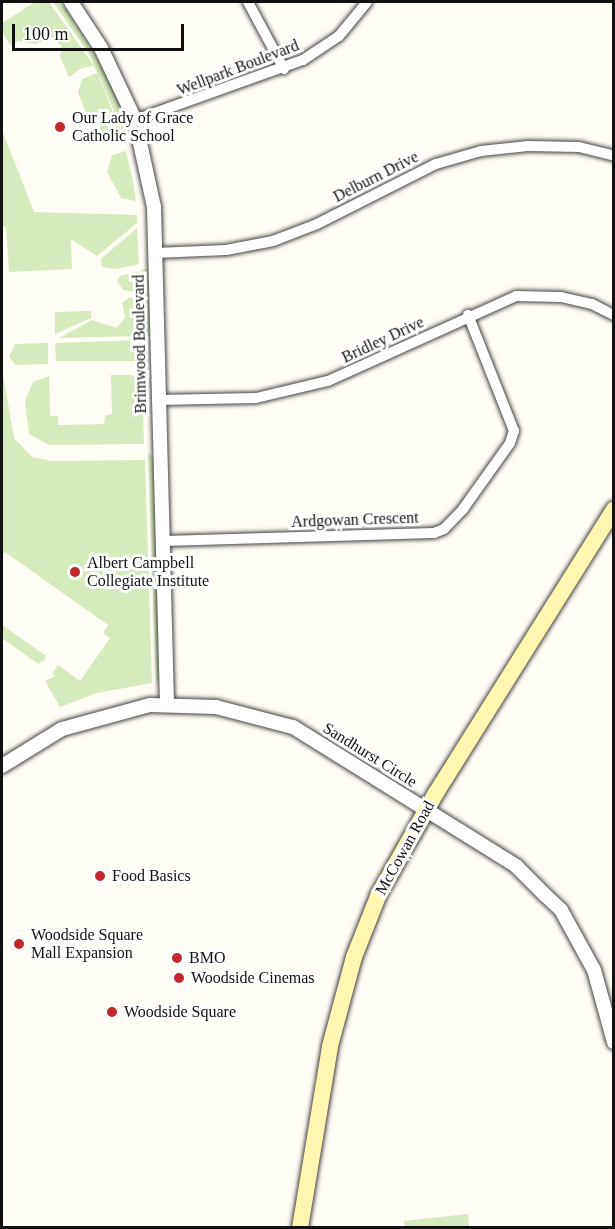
<!DOCTYPE html>
<style>
body{margin:0}
#map{position:relative;width:615px;height:1229px;overflow:hidden;background:#fffdf5;font-family:Georgia,serif}
div>[style]{position:absolute}
.green>*{inset:0;background:#d5ebbd}
.roads{filter:drop-shadow(0 0 2px #444) drop-shadow(0 0 2px #444)}
.minor>*{height:10px;margin:-5px;padding:0 5px;transform-origin:5px;border-radius:5px;background:#fff}
.tertiary>*{height:14px;margin:-7px;padding:0 7px;transform-origin:7px;border-radius:7px;background:#fff}
.secondary>*{height:16px;margin:-8px;padding:0 8px;transform-origin:8px;border-radius:8px;background:#fff6b0}
.dots>*{width:16px;height:16px;translate:-50% -50%;box-sizing:border-box;border:3px solid #fff;border-radius:50%}
span{translate:-50% -50%;white-space:nowrap;text-align:center;line-height:1.15;-webkit-text-stroke:6px #fff;paint-order:stroke}
.street-label{font-size:16px;color:#111}
.poi-label{font-size:16px;color:#111}
.left{translate:0 -50%;text-align:left}
.frame{position:absolute;inset:0;border:3px solid #111;pointer-events:none}
.scale{position:absolute;left:12px;top:24px;width:172px;height:27px;box-sizing:border-box;border:3px solid #111;border-top:0;padding-left:8px;font-size:18px;line-height:21px;white-space:nowrap;color:#111;-webkit-text-stroke:4px #fff;paint-order:stroke}
</style>
<div id="map">
<div class="green">
<i style="clip-path:polygon(35px 2px,49px 2px,94px 66px,82px 68px,69px 77px,60px 57px,62px 46px,52px 37px,35px 44px,18px 41px,10px 45px,2px 32px,2px 23px)"></i>
<i style="clip-path:polygon(53px 2px,60px 2px,66px 9px,107px 74px,128px 125px,125px 136px,89px 54px)"></i>
<i style="clip-path:polygon(97px 73px,120px 129px,97px 139px,78px 93px,82px 79px)"></i>
<i style="clip-path:polygon(2px 130px,34px 212px,137px 215px,137px 223px,97px 256px,71px 239px,72px 269px,9px 272px,6px 227px,2px 227px)"></i>
<i style="clip-path:polygon(126px 151px,133px 182px,136px 201px,121px 198px,107px 172px,112px 155px)"></i>
<i style="clip-path:polygon(137px 228px,139px 264px,117px 269px,102px 267px,101px 259px)"></i>
<i style="clip-path:polygon(148px 269px,150px 336px,144px 337px,141px 270px)"></i>
<i style="clip-path:polygon(139px 271px,140px 293px,123px 290px,117px 281px,120px 276px)"></i>
<i style="clip-path:polygon(130px 297px,140px 302px,141px 336px,59px 338px,92px 320px,117px 328px,125px 317px,122px 303px)"></i>
<i style="clip-path:polygon(91px 311px,91px 318px,55px 334px,55px 312px)"></i>
<i style="clip-path:polygon(141px 340px,142px 361px,56px 361px,55px 343px)"></i>
<i style="clip-path:polygon(48px 343px,48px 364px,16px 365px,9px 357px,15px 344px)"></i>
<i style="clip-path:polygon(2px 369px,14px 438px,32px 457px,52px 461px,145px 460px,152px 683px,97px 693px,60px 707px,45px 681px,55px 676px,52px 674px,58px 665px,80px 681px,110px 638px,103px 633px,108px 625px,5px 552px,2px 556px)"></i>
<i style="clip-path:polygon(111px 375px,142px 375px,144px 444px,49px 445px,29px 434px,25px 401px,33px 382px,49px 376px,50px 416px,58px 416px,58px 425px,104px 424px,105px 416px,112px 414px)"></i>
<i style="clip-path:polygon(148px 453px,154px 458px,161px 679px,156px 682px)"></i>
<i style="clip-path:polygon(2px 625px,45px 655px,45px 660px,38px 664px,2px 638px)"></i>
<i style="clip-path:polygon(468px 1214px,469px 1227px,405px 1227px,404px 1221px)"></i>
</div>
<div class="roads">
<div class="minor">
<i style="left:248px;top:2px;width:76px;rotate:61.8deg"></i>
<i style="left:135px;top:120px;width:178px;rotate:-19.7deg"></i>
<i style="left:303px;top:60px;width:43px;rotate:-33.7deg"></i>
<i style="left:339px;top:36px;width:44px;rotate:-50.5deg"></i>
<i style="left:155px;top:253px;width:71px;rotate:-2.4deg"></i>
<i style="left:226px;top:250px;width:48px;rotate:-10.8deg"></i>
<i style="left:273px;top:241px;width:47px;rotate:-21.1deg"></i>
<i style="left:317px;top:224px;width:133px;rotate:-26.8deg"></i>
<i style="left:436px;top:164px;width:47px;rotate:-16.1deg"></i>
<i style="left:481px;top:151px;width:47px;rotate:-6.1deg"></i>
<i style="left:528px;top:146px;width:51px;rotate:1.1deg"></i>
<i style="left:579px;top:147px;width:36px;rotate:14deg"></i>
<i style="left:157px;top:400px;width:99px;rotate:-1.2deg"></i>
<i style="left:256px;top:398px;width:74px;rotate:-13.3deg"></i>
<i style="left:328px;top:381px;width:206px;rotate:-24.3deg"></i>
<i style="left:516px;top:296px;width:45px;rotate:1.3deg"></i>
<i style="left:561px;top:297px;width:32px;rotate:13deg"></i>
<i style="left:592px;top:304px;width:25px;rotate:27deg"></i>
<i style="left:165px;top:541px;width:269px;rotate:-1.7deg"></i>
<i style="left:434px;top:533px;width:11px;rotate:-22deg"></i>
<i style="left:444px;top:529px;width:28px;rotate:-46deg"></i>
<i style="left:463px;top:509px;width:81px;rotate:-54.5deg"></i>
<i style="left:510px;top:443px;width:13px;rotate:-72deg"></i>
<i style="left:514px;top:431px;width:125px;rotate:-111.6deg"></i>
</div>
<div class="tertiary">
<i style="left:71px;top:2px;width:55px;rotate:56.9deg"></i>
<i style="left:101px;top:48px;width:80px;rotate:64.7deg"></i>
<i style="left:135px;top:120px;width:89px;rotate:77.7deg"></i>
<i style="left:154px;top:207px;width:497px;rotate:88.5deg"></i>
<i style="left:2px;top:766px;width:70px;rotate:-31.7deg"></i>
<i style="left:62px;top:729px;width:91px;rotate:-15.3deg"></i>
<i style="left:150px;top:705px;width:66px;rotate:1.7deg"></i>
<i style="left:216px;top:707px;width:80px;rotate:14.6deg"></i>
<i style="left:293px;top:727px;width:263px;rotate:31.9deg"></i>
<i style="left:516px;top:866px;width:41px;rotate:45deg"></i>
<i style="left:545px;top:895px;width:22px;rotate:43deg"></i>
<i style="left:561px;top:910px;width:68px;rotate:61.2deg"></i>
<i style="left:594px;top:970px;width:75px;rotate:74.5deg"></i>
</div>
<div class="secondary">
<i style="left:300px;top:1228px;width:184px;rotate:-80.6deg"></i>
<i style="left:330px;top:1046px;width:92px;rotate:-74.9deg"></i>
<i style="left:354px;top:957px;width:68px;rotate:-68.4deg"></i>
<i style="left:379px;top:894px;width:116px;rotate:-60.6deg"></i>
<i style="left:436px;top:793px;width:335px;rotate:-57.9deg"></i>
</div>
</div>
<div class="dots">
<i style="left:60px;top:127px;background:#c4262e"></i>
<i style="left:75px;top:572px;background:#c4262e"></i>
<i style="left:100px;top:876px;background:#c4262e"></i>
<i style="left:19px;top:944px;background:#c4262e"></i>
<i style="left:177px;top:958px;background:#c4262e"></i>
<i style="left:179px;top:978px;background:#c4262e"></i>
<i style="left:112px;top:1012px;background:#c4262e"></i>
</div>
<div class="street-label">
<span style="left:238px;top:68px;rotate:-21deg">Wellpark Boulevard</span>
<span style="left:376px;top:177px;rotate:-27deg">Delburn Drive</span>
<span style="left:383px;top:340px;rotate:-25deg">Bridley Drive</span>
<span style="left:140px;top:344px;rotate:-91deg">Brimwood Boulevard</span>
<span style="left:355px;top:520px;rotate:-2deg">Ardgowan Crescent</span>
<span style="left:370px;top:755px;rotate:32deg">Sandhurst Circle</span>
<span style="left:405px;top:848px;rotate:-61deg">McCowan Road</span>
</div>
<div class="poi-label">
<span class="left" style="left:72px;top:127px">Our Lady of Grace<br>Catholic School</span>
<span class="left" style="left:87px;top:572px">Albert Campbell<br>Collegiate Institute</span>
<span class="left" style="left:112px;top:876px">Food Basics</span>
<span class="left" style="left:31px;top:944px">Woodside Square<br>Mall Expansion</span>
<span class="left" style="left:189px;top:958px">BMO</span>
<span class="left" style="left:191px;top:978px">Woodside Cinemas</span>
<span class="left" style="left:124px;top:1012px">Woodside Square</span>
</div>
<div class="frame"></div>
<div class="scale">100 m</div>
</div>
